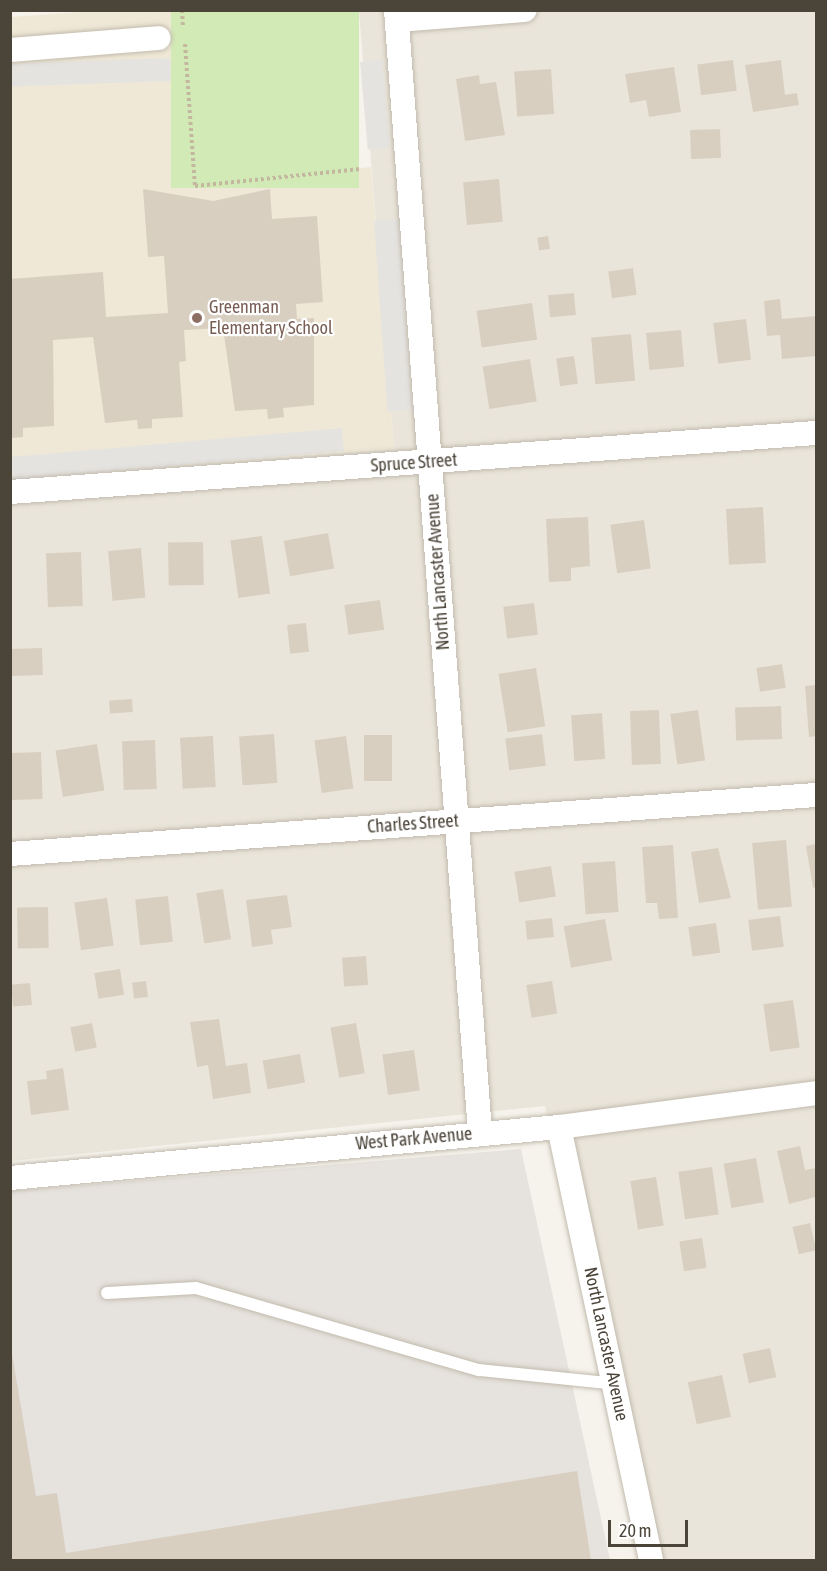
<!DOCTYPE html>
<style>
body{margin:0}
#map{position:relative;width:827px;height:1571px;overflow:hidden;background:#f6f3ec;font-family:"Asap Condensed",sans-serif}
div>[style]{position:absolute}
.residential>*{inset:0;background:#eae5da}
.industrial>*{inset:0;background:#e6e2dd}
.education>*{inset:0;background:#efe8d6}
.green>*{inset:0;background:#d2eab5;transform-origin:0 0}
.parking>*{inset:0;background:#e5e3e0;transform-origin:0 0}
.building>*{inset:0;background:#d8cfc1;transform-origin:0 0}
.path>*{height:4px;margin-top:-2px;transform-origin:0;background:repeating-linear-gradient(90deg,#c4b79f 0 3px,transparent 0 6px)}
.roads{filter:drop-shadow(0 0 2px #c2bbae) drop-shadow(0 0 2px #c2bbae)}
.lane>*{height:12px;margin:-6px;padding:0 6px;transform-origin:6px;border-radius:6px;background:#fff}
.street>*{height:24px;margin:-12px;padding:0 12px;transform-origin:12px;border-radius:12px;background:#fff}
.dots>*{width:16px;height:16px;translate:-50% -50%;box-sizing:border-box;border:3px solid #fff;border-radius:50%}
span{translate:-50% -50%;white-space:nowrap;text-align:center;line-height:1.15;-webkit-text-stroke:4.5px #fff;paint-order:stroke}
.education-label{font-size:18px;color:#785e54}
.left{translate:0 -50%;text-align:left}
.street-label{font-size:18px;color:#4b4439}
.frame{position:absolute;inset:0;border:12px solid #4b4439;pointer-events:none}
.scale{position:absolute;left:608px;top:1520px;width:80px;height:27px;box-sizing:border-box;border:3px solid #4b4439;border-top:0;padding-left:8px;font-size:18px;line-height:21px;white-space:nowrap;color:#4b4439;-webkit-text-stroke:4px #fff;paint-order:stroke}
</style>
<div id="map">
<div class="residential">
<i style="clip-path:polygon(359px 11px,816px 11px,816px 1560px,643px 1560px,545px 1106px,11px 1161px,11px 476px,394px 449px)"></i>
</div>
<div class="industrial">
<i style="clip-path:polygon(521px 1149px,610px 1560px,11px 1560px,11px 1191px)"></i>
</div>
<div class="education">
<i style="clip-path:polygon(94px 11px,171px 11px,187px 187px,371px 167px,394px 449px,11px 476px,11px 17px)"></i>
</div>
<div class="green">
<i style="left:171px;top:11px;width:188px;height:177px"></i>
</div>
<div class="parking">
<i style="left:170px;top:58px;width:23px;height:159px;rotate:88deg"></i>
<i style="left:382px;top:60px;width:88px;height:22px;rotate:85deg"></i>
<i style="left:399px;top:219px;width:191px;height:25px;rotate:86deg"></i>
<i style="left:342px;top:428px;width:23px;height:332px;rotate:85deg"></i>
</div>
<div class="building">
<i style="left:733px;top:60px;width:31px;height:36px;rotate:83deg"></i>
<i style="clip-path:polygon(781px 60px,785px 95px,797px 93px,799px 105px,753px 112px,745px 65px)"></i>
<i style="clip-path:polygon(674px 67px,681px 112px,649px 117px,646px 100px,630px 103px,625px 74px)"></i>
<i style="left:551px;top:69px;width:45px;height:37px;rotate:86deg"></i>
<i style="clip-path:polygon(479px 75px,480px 84px,496px 82px,505px 135px,465px 141px,456px 79px)"></i>
<i style="left:720px;top:129px;width:29px;height:30px;rotate:88deg"></i>
<i style="left:499px;top:179px;width:43px;height:36px;rotate:85deg"></i>
<i style="clip-path:polygon(143px 189px,213px 201px,270px 189px,272px 219px,317px 216px,323px 302px,296px 304px,297px 319px,314px 318px,314px 405px,283px 408px,284px 417px,268px 419px,267px 409px,235px 411px,223px 328px,184px 330px,186px 361px,179px 362px,183px 417px,152px 419px,152px 428px,138px 429px,137px 420px,105px 423px,93px 337px,53px 340px,54px 426px,23px 428px,23px 437px,10px 438px,10px 279px,103px 272px,106px 317px,168px 313px,164px 256px,148px 257px)"></i>
<i style="left:548px;top:236px;width:13px;height:11px;rotate:81deg"></i>
<i style="left:633px;top:268px;width:27px;height:25px;rotate:82deg"></i>
<i style="left:574px;top:293px;width:22px;height:26px;rotate:85deg"></i>
<i style="clip-path:polygon(780px 299px,782px 319px,816px 316px,816px 356px,782px 359px,780px 335px,767px 336px,764px 301px)"></i>
<i style="left:532px;top:303px;width:37px;height:56px;rotate:82deg"></i>
<i style="left:746px;top:319px;width:41px;height:33px;rotate:83deg"></i>
<i style="left:681px;top:330px;width:37px;height:35px;rotate:85deg"></i>
<i style="left:631px;top:334px;width:47px;height:40px;rotate:85deg"></i>
<i style="left:574px;top:356px;width:28px;height:18px;rotate:82deg"></i>
<i style="left:530px;top:359px;width:43px;height:48px;rotate:81deg"></i>
<i style="left:763px;top:507px;width:56px;height:37px;rotate:87deg"></i>
<i style="clip-path:polygon(588px 517px,590px 566px,571px 568px,571px 581px,549px 582px,546px 519px)"></i>
<i style="left:644px;top:520px;width:49px;height:34px;rotate:82deg"></i>
<i style="left:328px;top:533px;width:36px;height:45px;rotate:80deg"></i>
<i style="left:262px;top:536px;width:58px;height:32px;rotate:82deg"></i>
<i style="left:203px;top:542px;width:43px;height:35px;rotate:89deg"></i>
<i style="left:141px;top:548px;width:50px;height:33px;rotate:85deg"></i>
<i style="left:81px;top:552px;width:54px;height:35px;rotate:88deg"></i>
<i style="left:380px;top:600px;width:30px;height:36px;rotate:82deg"></i>
<i style="left:534px;top:603px;width:32px;height:31px;rotate:83deg"></i>
<i style="left:306px;top:623px;width:29px;height:19px;rotate:84deg"></i>
<i style="left:42px;top:648px;width:27px;height:32px;rotate:88deg"></i>
<i style="left:782px;top:664px;width:24px;height:26px;rotate:81deg"></i>
<i style="left:536px;top:668px;width:59px;height:38px;rotate:81deg"></i>
<i style="clip-path:polygon(816px 685px,816px 736px,809px 737px,805px 686px)"></i>
<i style="left:132px;top:699px;width:13px;height:23px;rotate:86deg"></i>
<i style="left:781px;top:706px;width:33px;height:46px;rotate:88deg"></i>
<i style="left:659px;top:710px;width:54px;height:29px;rotate:88deg"></i>
<i style="left:698px;top:710px;width:51px;height:28px;rotate:82deg"></i>
<i style="left:602px;top:713px;width:46px;height:31px;rotate:86deg"></i>
<i style="left:274px;top:734px;width:49px;height:35px;rotate:86deg"></i>
<i style="left:542px;top:734px;width:32px;height:37px;rotate:83deg"></i>
<i style="left:364px;top:735px;width:28px;height:46px"></i>
<i style="left:213px;top:736px;width:51px;height:33px;rotate:87deg"></i>
<i style="left:346px;top:736px;width:53px;height:32px;rotate:82deg"></i>
<i style="left:155px;top:740px;width:49px;height:33px;rotate:88deg"></i>
<i style="left:97px;top:744px;width:47px;height:42px;rotate:81deg"></i>
<i style="left:41px;top:752px;width:47px;height:31px;rotate:88deg"></i>
<i style="left:786px;top:840px;width:67px;height:34px;rotate:85deg"></i>
<i style="clip-path:polygon(816px 844px,816px 887px,813px 888px,806px 846px)"></i>
<i style="clip-path:polygon(673px 845px,678px 918px,659px 919px,657px 903px,646px 903px,642px 847px)"></i>
<i style="clip-path:polygon(718px 848px,731px 898px,699px 903px,691px 852px)"></i>
<i style="left:615px;top:861px;width:51px;height:33px;rotate:86deg"></i>
<i style="left:551px;top:866px;width:31px;height:37px;rotate:81deg"></i>
<i style="left:223px;top:889px;width:51px;height:27px;rotate:81deg"></i>
<i style="clip-path:polygon(287px 895px,292px 927px,271px 930px,273px 944px,252px 947px,246px 900px)"></i>
<i style="left:168px;top:896px;width:46px;height:33px;rotate:84deg"></i>
<i style="left:107px;top:898px;width:48px;height:33px;rotate:82deg"></i>
<i style="left:48px;top:907px;width:41px;height:31px;rotate:89deg"></i>
<i style="left:780px;top:916px;width:31px;height:32px;rotate:83deg"></i>
<i style="left:552px;top:918px;width:19px;height:27px;rotate:84deg"></i>
<i style="left:605px;top:919px;width:42px;height:42px;rotate:80deg"></i>
<i style="left:716px;top:923px;width:30px;height:28px;rotate:82deg"></i>
<i style="left:366px;top:956px;width:29px;height:24px;rotate:86deg"></i>
<i style="left:120px;top:969px;width:26px;height:26px;rotate:81deg"></i>
<i style="left:146px;top:981px;width:16px;height:14px;rotate:83deg"></i>
<i style="left:552px;top:981px;width:33px;height:26px;rotate:81deg"></i>
<i style="left:30px;top:983px;width:22px;height:19px;rotate:85deg"></i>
<i style="left:793px;top:1000px;width:48px;height:30px;rotate:82deg"></i>
<i style="clip-path:polygon(219px 1019px,226px 1066px,247px 1063px,251px 1093px,213px 1099px,208px 1065px,197px 1067px,190px 1022px)"></i>
<i style="left:92px;top:1023px;width:25px;height:22px;rotate:79deg"></i>
<i style="left:356px;top:1023px;width:51px;height:26px;rotate:80deg"></i>
<i style="left:414px;top:1050px;width:41px;height:32px;rotate:82deg"></i>
<i style="left:300px;top:1054px;width:29px;height:38px;rotate:80deg"></i>
<i style="clip-path:polygon(63px 1068px,69px 1110px,31px 1115px,27px 1081px,47px 1079px,46px 1071px)"></i>
<i style="clip-path:polygon(800px 1146px,805px 1170px,816px 1168px,816px 1197px,789px 1204px,777px 1151px)"></i>
<i style="left:756px;top:1158px;width:45px;height:33px;rotate:80deg"></i>
<i style="left:712px;top:1167px;width:48px;height:34px;rotate:82deg"></i>
<i style="left:656px;top:1177px;width:49px;height:26px;rotate:81deg"></i>
<i style="left:810px;top:1223px;width:28px;height:18px;rotate:77deg"></i>
<i style="left:702px;top:1238px;width:30px;height:23px;rotate:81deg"></i>
<i style="clip-path:polygon(10px 1342px,36px 1496px,57px 1493px,66px 1553px,577px 1471px,591px 1560px,10px 1560px)"></i>
<i style="left:770px;top:1348px;width:30px;height:28px;rotate:78deg"></i>
<i style="left:722px;top:1375px;width:43px;height:35px;rotate:78deg"></i>
</div>
<div class="path">
<i style="left:182px;top:10px;width:18px;rotate:87deg"></i>
<i style="left:185px;top:44px;width:142px;rotate:86deg"></i>
<i style="left:195px;top:186px;width:166px;rotate:-5.9deg"></i>
</div>
<div class="roads">
<div class="lane">
<i style="left:107px;top:1293px;width:89px;rotate:-3.2deg"></i>
<i style="left:196px;top:1288px;width:295px;rotate:16.2deg"></i>
<i style="left:479px;top:1370px;width:138px;rotate:5.8deg"></i>
</div>
<div class="street">
<i style="left:396px;top:10px;width:1125px;rotate:85.72deg"></i>
<i style="left:397px;top:20px;width:128px;rotate:-4.5deg"></i>
<i style="left:10px;top:50px;width:149px;rotate:-4.6deg"></i>
<i style="left:10px;top:492px;width:808px;rotate:-4.19deg"></i>
<i style="left:10px;top:854px;width:808px;rotate:-4.19deg"></i>
<i style="left:559px;top:1127px;width:443px;rotate:78deg"></i>
<i style="left:10px;top:1178px;width:551px;rotate:-5.31deg"></i>
<i style="left:559px;top:1127px;width:259px;rotate:-7.5deg"></i>
</div>
</div>
<div class="dots">
<i style="left:197px;top:318px;background:#8d6e63"></i>
</div>
<div class="education-label">
<span class="left" style="left:209px;top:318px">Greenman<br>Elementary School</span>
</div>
<div class="street-label">
<span style="left:414px;top:463px;rotate:-4deg">Spruce Street</span>
<span style="left:438px;top:572px;rotate:-94deg">North Lancaster Avenue</span>
<span style="left:413px;top:824px;rotate:-4deg">Charles Street</span>
<span style="left:414px;top:1139px;rotate:-5deg">West Park Avenue</span>
<span style="left:606px;top:1344px;rotate:78deg">North Lancaster Avenue</span>
</div>
<div class="frame"></div>
<div class="scale">20 m</div>
</div>
